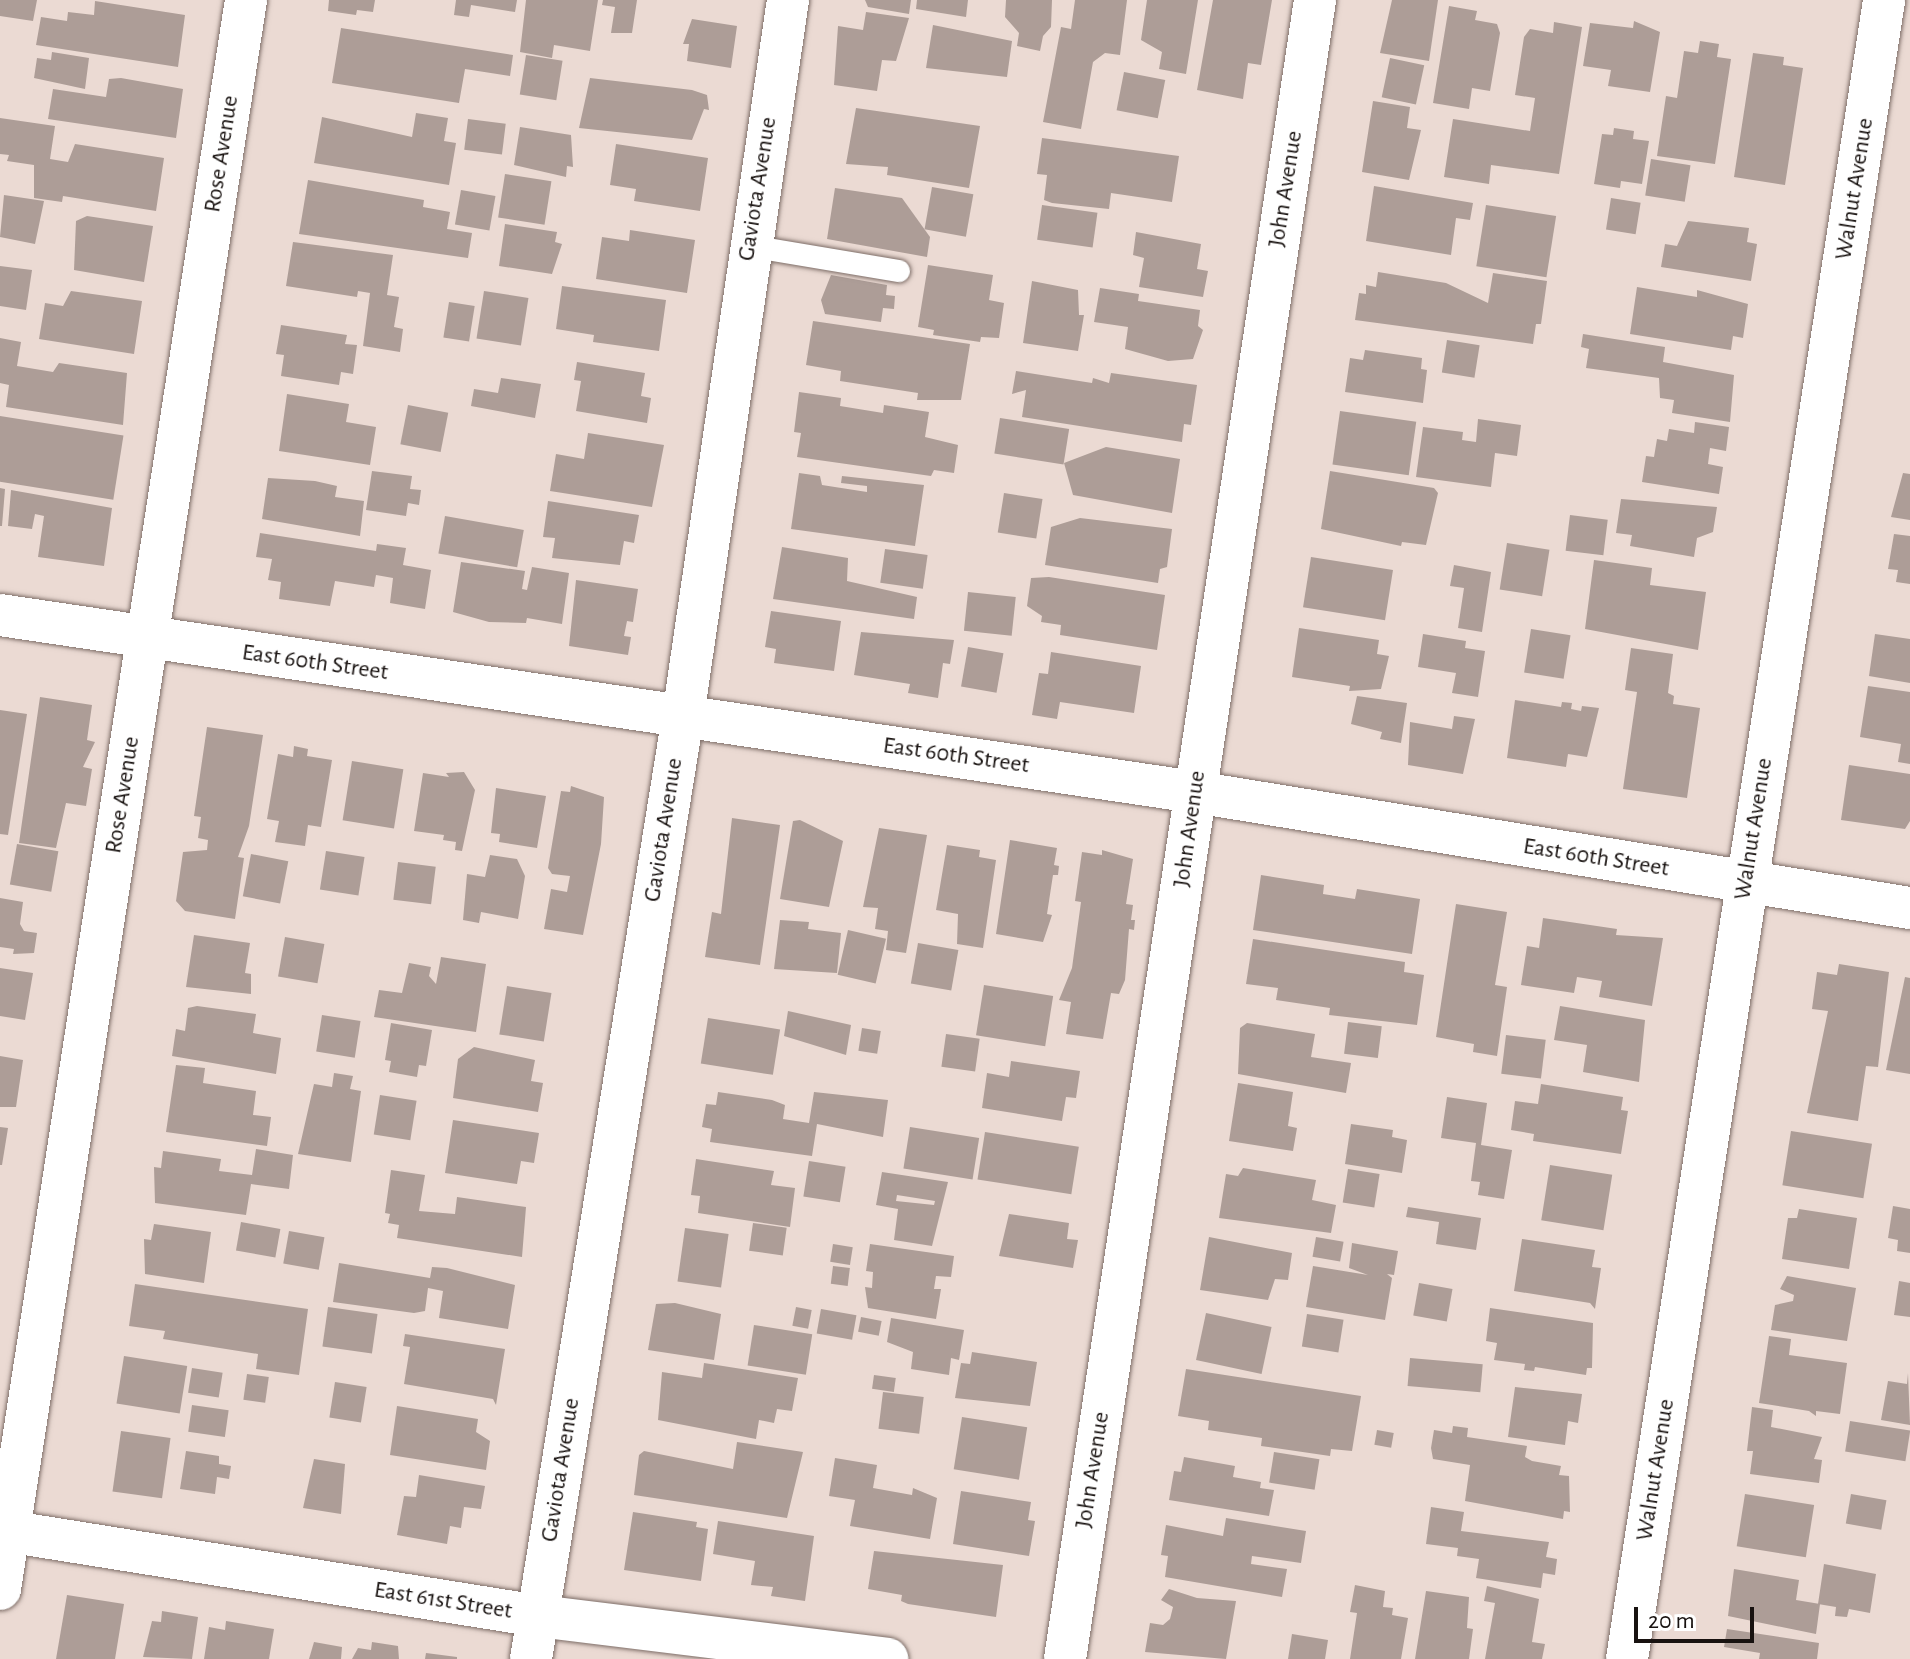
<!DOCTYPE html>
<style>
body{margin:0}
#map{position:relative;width:1910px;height:1659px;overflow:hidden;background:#ebdad3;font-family:"Alegreya Sans",sans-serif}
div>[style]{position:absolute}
.building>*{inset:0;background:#ad9d97;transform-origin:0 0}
.roads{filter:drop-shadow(0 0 2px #7e6e68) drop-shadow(0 0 2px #7e6e68)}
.lane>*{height:22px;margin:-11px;padding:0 11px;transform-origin:11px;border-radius:11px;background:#fff}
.street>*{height:42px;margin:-21px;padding:0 21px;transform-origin:21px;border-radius:21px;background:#fff}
span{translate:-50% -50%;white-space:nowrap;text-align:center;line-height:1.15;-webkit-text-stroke:6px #fff;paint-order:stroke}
.street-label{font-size:24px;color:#181210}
.scale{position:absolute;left:1634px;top:1607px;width:120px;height:36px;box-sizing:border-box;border:4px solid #181210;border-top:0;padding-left:10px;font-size:24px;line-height:28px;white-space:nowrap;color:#181210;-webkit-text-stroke:6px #fff;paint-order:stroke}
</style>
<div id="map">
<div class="building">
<i style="clip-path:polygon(0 0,37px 0,33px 21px,0 16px)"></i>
<i style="clip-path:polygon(329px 0,375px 0,373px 12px,357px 10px,356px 15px,328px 11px)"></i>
<i style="clip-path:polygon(456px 0,517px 0,515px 12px,471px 5px,469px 17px,454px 15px)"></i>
<i style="clip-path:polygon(526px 0,598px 0,590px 51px,554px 45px,552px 58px,520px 52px)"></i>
<i style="clip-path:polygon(603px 0,637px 0,632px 33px,611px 33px,615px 7px,602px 5px)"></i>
<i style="clip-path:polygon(865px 0,911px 0,909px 14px,868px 7px)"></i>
<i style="clip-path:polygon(917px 0,968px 0,966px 17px,916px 9px)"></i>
<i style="clip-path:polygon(1006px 0,1052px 0,1051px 27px,1043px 36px,1040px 51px,1017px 46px,1019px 33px,1005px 17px)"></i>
<i style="clip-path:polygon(1075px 0,1127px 0,1120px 55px,1105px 53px,1093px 62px,1081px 129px,1043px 122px,1061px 27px,1071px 29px)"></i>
<i style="clip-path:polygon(1147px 0,1198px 0,1186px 74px,1159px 69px,1162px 52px,1141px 40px)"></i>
<i style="clip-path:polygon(1213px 0,1272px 0,1261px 65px,1248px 63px,1243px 99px,1197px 90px)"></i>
<i style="clip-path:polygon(1392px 0,1438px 0,1429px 61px,1380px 53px)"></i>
<i style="clip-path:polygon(95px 1px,185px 15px,178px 67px,36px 45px,41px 17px,67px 21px,68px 12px,94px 15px)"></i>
<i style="clip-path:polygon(1449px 6px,1477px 11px,1475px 20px,1497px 24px,1500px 33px,1490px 91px,1472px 88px,1469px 109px,1433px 103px)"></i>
<i style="clip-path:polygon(866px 12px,909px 18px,896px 61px,882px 60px,877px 91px,834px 85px,838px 26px,863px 30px)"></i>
<i style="clip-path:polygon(692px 19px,737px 26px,731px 68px,687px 61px,689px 44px,683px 44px)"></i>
<i style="clip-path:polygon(1634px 21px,1660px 32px,1650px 92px,1608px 86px,1611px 70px,1583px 66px,1590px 23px,1633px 28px)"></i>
<i style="clip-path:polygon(1554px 22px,1582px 27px,1559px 174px,1491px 165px,1489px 184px,1444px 177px,1453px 119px,1530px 131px,1535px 98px,1515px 95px,1524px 37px,1530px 29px,1553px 33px)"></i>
<i style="clip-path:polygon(933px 25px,1012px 41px,1007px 77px,926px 68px)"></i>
<i style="clip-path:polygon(341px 28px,513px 55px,510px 76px,465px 69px,459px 103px,332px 83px)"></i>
<i style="clip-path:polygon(1700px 41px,1719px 44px,1717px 57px,1731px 59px,1715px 164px,1657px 156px,1666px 96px,1677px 98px,1684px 51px,1698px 53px)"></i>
<i style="clip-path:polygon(52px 52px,89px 58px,85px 89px,34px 78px,37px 58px,51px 60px)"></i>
<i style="clip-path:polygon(1753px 53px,1784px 57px,1783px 65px,1803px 68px,1785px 185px,1734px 177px)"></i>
<i style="left:526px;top:55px;width:37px;height:40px;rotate:9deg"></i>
<i style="left:1390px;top:58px;width:35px;height:40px;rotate:12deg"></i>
<i style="left:1124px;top:72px;width:42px;height:39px;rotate:11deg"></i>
<i style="clip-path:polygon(121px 78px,183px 89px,176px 138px,48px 119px,53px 89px,106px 97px,109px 79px)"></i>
<i style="clip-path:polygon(590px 78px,692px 90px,707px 95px,709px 110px,704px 109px,692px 140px,579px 128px)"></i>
<i style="clip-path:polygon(1373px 101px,1410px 107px,1407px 128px,1421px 130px,1409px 180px,1362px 172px)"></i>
<i style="clip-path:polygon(856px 108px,980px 126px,969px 188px,887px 175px,888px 167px,846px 164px)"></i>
<i style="clip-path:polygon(416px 113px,448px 118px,444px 141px,456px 143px,449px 185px,314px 163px,322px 117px,412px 137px)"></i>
<i style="clip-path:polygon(0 118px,55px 126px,50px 159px,68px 162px,75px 144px,164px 158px,156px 211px,63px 196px,62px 202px,34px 198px,34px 165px,7px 161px,9px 155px,0 154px)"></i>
<i style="left:468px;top:119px;width:38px;height:31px;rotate:7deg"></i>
<i style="clip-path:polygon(520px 127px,571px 135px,573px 167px,567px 166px,566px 177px,514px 165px)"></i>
<i style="clip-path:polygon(1614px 128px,1634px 131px,1633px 139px,1649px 141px,1642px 184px,1621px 181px,1620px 188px,1594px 184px,1602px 134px,1613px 135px)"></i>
<i style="clip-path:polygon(1042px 138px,1179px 156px,1172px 202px,1111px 193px,1109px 209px,1052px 203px,1044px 200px,1047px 175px,1037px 174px)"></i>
<i style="clip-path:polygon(616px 144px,708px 158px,700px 211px,634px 201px,636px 189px,610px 185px)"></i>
<i style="left:1651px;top:159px;width:40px;height:37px;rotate:9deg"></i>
<i style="left:505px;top:174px;width:47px;height:44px;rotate:9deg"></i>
<i style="clip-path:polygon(308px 180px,424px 200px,423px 207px,450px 212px,447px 229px,472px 233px,468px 258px,299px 234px)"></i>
<i style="clip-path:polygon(1374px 186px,1473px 203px,1470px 220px,1456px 218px,1451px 255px,1366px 241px)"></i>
<i style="left:932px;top:187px;width:42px;height:43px;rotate:10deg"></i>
<i style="clip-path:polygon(835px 188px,902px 198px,930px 237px,927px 257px,827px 239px)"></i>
<i style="left:461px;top:190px;width:35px;height:35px;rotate:10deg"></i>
<i style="clip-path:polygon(4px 195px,44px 201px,35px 244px,0 237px)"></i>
<i style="left:1611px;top:198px;width:30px;height:32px;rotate:9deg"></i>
<i style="left:1042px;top:205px;width:56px;height:35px;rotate:8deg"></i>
<i style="left:1486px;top:205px;width:71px;height:62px;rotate:9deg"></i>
<i style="clip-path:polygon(87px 216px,153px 226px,144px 282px,74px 270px,76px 221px)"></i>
<i style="clip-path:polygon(1688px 221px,1749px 228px,1747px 242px,1757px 244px,1751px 281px,1661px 267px,1665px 244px,1677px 246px)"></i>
<i style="clip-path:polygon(505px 224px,557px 232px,555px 242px,562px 244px,552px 274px,499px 266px)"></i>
<i style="clip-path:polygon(630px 230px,695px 240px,687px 293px,596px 279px,602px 237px,629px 241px)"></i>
<i style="clip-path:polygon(1136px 232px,1201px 244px,1197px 269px,1208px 271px,1203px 297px,1139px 287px,1144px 258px,1133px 255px)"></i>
<i style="clip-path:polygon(293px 242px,393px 255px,387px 295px,399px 297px,394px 327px,403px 329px,400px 352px,363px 346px,370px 293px,358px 291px,357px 297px,286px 286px)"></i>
<i style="clip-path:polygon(928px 265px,993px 275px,989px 300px,1004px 303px,999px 338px,981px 337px,980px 342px,933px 335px,934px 330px,918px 327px)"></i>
<i style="clip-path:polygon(0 266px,32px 270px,26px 310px,0 306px)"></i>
<i style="clip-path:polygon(1378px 272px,1446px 283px,1488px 303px,1493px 273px,1547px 281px,1541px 324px,1536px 324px,1533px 344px,1355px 320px,1359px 293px,1366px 294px,1366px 285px,1376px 287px)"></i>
<i style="clip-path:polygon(831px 275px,887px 285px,886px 295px,895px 296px,894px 309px,883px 308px,881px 322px,825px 314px,821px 300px)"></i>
<i style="clip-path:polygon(1032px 281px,1078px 290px,1079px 315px,1084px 315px,1078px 351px,1023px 343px)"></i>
<i style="clip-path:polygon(562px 286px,666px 300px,659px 351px,593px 342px,594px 335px,556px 329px)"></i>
<i style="clip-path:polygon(1637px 287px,1697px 297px,1697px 290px,1748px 304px,1743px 338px,1733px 336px,1731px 350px,1630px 334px)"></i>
<i style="clip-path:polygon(1100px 288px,1139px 294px,1138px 301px,1200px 310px,1198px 326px,1203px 330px,1193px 359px,1168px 361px,1125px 349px,1128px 327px,1094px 322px)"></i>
<i style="clip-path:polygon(71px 291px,142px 301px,134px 354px,39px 339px,45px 303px,63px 306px)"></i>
<i style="left:484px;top:291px;width:45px;height:48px;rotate:9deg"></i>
<i style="left:449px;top:302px;width:26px;height:36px;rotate:9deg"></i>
<i style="clip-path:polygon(813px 321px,970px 344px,961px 400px,917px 400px,918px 393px,840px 381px,841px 371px,806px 365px)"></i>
<i style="clip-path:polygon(281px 325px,347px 335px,345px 344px,357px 345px,353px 374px,341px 372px,339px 385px,281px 376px,284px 355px,276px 354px)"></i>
<i style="clip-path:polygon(1583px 334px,1665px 347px,1663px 362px,1734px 375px,1730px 422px,1672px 413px,1674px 400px,1660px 398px,1659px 378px,1586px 368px,1589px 349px,1581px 347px)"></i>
<i style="clip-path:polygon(0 338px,21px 342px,17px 366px,53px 372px,59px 363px,127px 373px,123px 425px,6px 407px,9px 385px,0 383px)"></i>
<i style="left:1447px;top:340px;width:33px;height:33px;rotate:9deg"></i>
<i style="clip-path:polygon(1365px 350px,1422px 358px,1421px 369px,1427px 370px,1423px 403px,1345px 392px,1350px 358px,1363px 360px)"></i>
<i style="clip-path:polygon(577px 362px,645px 373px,641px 396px,651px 398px,647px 423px,576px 411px,581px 381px,574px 380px)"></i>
<i style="clip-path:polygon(1016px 371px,1092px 383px,1093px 378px,1109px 383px,1111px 373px,1197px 385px,1191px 425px,1184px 424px,1182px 442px,1022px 417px,1026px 390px,1012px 394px)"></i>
<i style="clip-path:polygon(501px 378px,541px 384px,535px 418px,471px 406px,474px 389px,498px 393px)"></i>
<i style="clip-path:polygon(799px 392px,841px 398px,840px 406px,883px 413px,884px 405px,929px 412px,925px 437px,958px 445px,954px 473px,934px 470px,931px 476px,797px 457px,801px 433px,794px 432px)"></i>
<i style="clip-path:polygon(287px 394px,349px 404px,346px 422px,376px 427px,370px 465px,279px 451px)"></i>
<i style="left:408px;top:405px;width:41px;height:40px;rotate:11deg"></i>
<i style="left:1340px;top:411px;width:77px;height:54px;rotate:8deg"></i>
<i style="left:0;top:416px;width:125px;height:65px;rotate:9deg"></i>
<i style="left:1000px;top:418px;width:70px;height:36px;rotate:9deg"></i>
<i style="clip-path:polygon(1478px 419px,1521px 425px,1517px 456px,1495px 453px,1491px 487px,1416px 477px,1423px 427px,1463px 432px,1462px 440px,1476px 442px)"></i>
<i style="clip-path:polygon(1695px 422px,1729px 427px,1726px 451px,1710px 448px,1708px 464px,1723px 467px,1719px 494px,1642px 482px,1646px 456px,1654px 457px,1657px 439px,1667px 441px,1669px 429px,1694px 433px)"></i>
<i style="clip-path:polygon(588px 433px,664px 445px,652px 507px,550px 491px,556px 454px,584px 459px)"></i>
<i style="clip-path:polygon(1106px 447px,1180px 459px,1172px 513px,1073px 495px,1064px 463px)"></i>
<i style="clip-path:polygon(372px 471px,412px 476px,410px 489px,421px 490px,419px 505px,408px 503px,406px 516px,366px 510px)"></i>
<i style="clip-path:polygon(1330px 471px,1434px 488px,1438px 493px,1426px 545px,1402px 542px,1401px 546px,1321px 529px)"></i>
<i style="clip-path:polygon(799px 473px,820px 476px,822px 485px,867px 492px,867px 486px,841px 483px,842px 476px,924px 485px,915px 546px,791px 529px)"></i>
<i style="clip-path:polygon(1903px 473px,1910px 474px,1910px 520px,1891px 517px)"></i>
<i style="clip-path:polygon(268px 478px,315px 481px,337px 486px,335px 497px,364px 501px,360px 536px,262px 519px)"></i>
<i style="clip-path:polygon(0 488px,5px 489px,2px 526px,0 526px)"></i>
<i style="clip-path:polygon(11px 490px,112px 508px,104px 566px,38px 557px,44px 516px,35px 514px,32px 529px,8px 526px)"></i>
<i style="left:1004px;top:493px;width:39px;height:40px;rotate:9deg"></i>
<i style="clip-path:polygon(1621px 499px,1717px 507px,1713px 532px,1697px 538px,1694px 557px,1630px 546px,1632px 535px,1616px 533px)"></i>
<i style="clip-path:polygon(548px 501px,639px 515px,634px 543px,624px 541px,620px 565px,552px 558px,555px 538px,543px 537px)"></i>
<i style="left:1570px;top:515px;width:38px;height:36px;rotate:7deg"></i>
<i style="left:445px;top:516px;width:80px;height:38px;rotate:10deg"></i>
<i style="clip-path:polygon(1080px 518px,1172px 529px,1167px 567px,1160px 569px,1158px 583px,1045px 565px,1051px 527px)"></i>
<i style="clip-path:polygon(260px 533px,376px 551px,377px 544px,406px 548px,403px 565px,431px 570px,425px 609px,390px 603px,393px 578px,376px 575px,374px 587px,335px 581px,330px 606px,279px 599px,281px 582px,268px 580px,272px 559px,256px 557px)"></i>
<i style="clip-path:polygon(1894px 534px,1910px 536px,1910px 584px,1896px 582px,1898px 570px,1888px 569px)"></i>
<i style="left:1507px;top:543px;width:43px;height:47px;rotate:9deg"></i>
<i style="clip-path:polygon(782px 547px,848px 558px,847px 581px,917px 597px,914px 619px,773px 599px)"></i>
<i style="left:885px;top:549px;width:43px;height:34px;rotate:8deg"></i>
<i style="left:1311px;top:557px;width:83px;height:51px;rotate:9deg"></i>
<i style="clip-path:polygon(1594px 560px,1652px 568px,1650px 585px,1706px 592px,1698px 650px,1585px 629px)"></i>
<i style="clip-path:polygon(461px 562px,525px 571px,522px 589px,527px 590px,532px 567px,569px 573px,562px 624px,527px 618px,526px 623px,489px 622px,453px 612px)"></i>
<i style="clip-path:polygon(1454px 565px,1491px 572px,1482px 632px,1458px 628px,1464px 588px,1450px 586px)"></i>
<i style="clip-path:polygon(1049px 577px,1165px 595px,1157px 650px,1060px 635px,1061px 625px,1041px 622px,1042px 616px,1027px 606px,1031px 578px)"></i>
<i style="clip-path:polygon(576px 580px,638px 589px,633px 622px,627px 621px,624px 636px,631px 637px,628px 655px,569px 646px)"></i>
<i style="left:968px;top:592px;width:48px;height:39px;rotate:6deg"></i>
<i style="clip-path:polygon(771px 611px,841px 621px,834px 671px,774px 663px,776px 649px,765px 647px)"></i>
<i style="clip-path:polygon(1299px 628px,1379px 640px,1377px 654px,1389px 656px,1381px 689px,1349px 691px,1350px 686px,1292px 677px)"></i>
<i style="left:1531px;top:629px;width:40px;height:44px;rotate:9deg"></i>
<i style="clip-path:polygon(861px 632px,954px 640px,950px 664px,943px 663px,938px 698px,908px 693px,910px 684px,854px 675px)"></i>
<i style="clip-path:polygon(1423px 634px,1466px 641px,1465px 648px,1485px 651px,1478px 697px,1452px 693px,1456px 673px,1418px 667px)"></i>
<i style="clip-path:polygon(1875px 634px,1910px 639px,1910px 683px,1869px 676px)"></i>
<i style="left:968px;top:647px;width:36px;height:40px;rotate:10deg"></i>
<i style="clip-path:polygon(1631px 648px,1673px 654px,1668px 693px,1674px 696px,1673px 704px,1700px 708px,1687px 798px,1623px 789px,1637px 692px,1625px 690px)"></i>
<i style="clip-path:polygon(1051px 652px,1141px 666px,1134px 713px,1060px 702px,1057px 719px,1032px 715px,1039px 673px,1048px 674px)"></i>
<i style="clip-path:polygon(1868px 686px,1910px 692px,1910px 764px,1898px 762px,1901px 744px,1860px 737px)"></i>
<i style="clip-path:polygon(1357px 696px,1407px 703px,1401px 743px,1380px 739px,1382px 732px,1351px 724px)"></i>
<i style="clip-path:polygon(40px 697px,92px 705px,87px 740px,95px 742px,83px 767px,92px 769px,86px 806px,66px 803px,56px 848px,19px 843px)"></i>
<i style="clip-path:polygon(1515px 700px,1561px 707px,1562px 702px,1572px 703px,1571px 709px,1581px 711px,1582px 706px,1599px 708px,1587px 757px,1568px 754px,1566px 767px,1507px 758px)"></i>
<i style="clip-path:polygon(0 710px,27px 714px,8px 835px,0 834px)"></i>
<i style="clip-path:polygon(1454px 716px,1475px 719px,1463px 774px,1408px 765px,1410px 722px,1452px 729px)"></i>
<i style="clip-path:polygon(207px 727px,263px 735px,249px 826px,238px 857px,244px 858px,235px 919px,185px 911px,176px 901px,183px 852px,207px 850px,208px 840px,198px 838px,201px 817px,194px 816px)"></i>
<i style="clip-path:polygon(294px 746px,308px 749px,307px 756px,332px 760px,321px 827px,308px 825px,305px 846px,275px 842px,279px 821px,267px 819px,278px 754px,293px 757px)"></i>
<i style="left:352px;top:761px;width:52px;height:60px;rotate:9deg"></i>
<i style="clip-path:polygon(1849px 765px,1910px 774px,1910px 821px,1905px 829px,1841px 820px)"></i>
<i style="clip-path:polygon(464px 772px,475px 790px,462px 851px,455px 850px,456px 842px,443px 840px,444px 835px,414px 831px,423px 773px,449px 777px,446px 773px)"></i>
<i style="clip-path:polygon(571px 786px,604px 797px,601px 844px,583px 935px,544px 929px,551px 889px,567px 892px,570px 876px,552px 874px,548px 868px,561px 791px,570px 792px)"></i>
<i style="clip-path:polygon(496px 788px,546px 796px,537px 848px,499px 842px,500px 834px,491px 833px)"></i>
<i style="clip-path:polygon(732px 818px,780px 825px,760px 965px,705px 957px,712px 912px,721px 914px)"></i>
<i style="clip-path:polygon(800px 820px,843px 841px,829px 907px,780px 899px,793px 821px)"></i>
<i style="clip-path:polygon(879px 828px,927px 835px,906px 953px,886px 950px,888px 931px,875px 929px,878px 908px,863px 907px)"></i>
<i style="clip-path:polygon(1010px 840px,1057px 848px,1054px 865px,1059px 866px,1058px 875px,1053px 875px,1047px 914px,1052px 915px,1043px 942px,996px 934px)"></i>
<i style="left:17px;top:844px;width:42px;height:41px;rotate:10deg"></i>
<i style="clip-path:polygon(947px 845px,980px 850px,979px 857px,996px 860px,983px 948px,957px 944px,958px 914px,936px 910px)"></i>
<i style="clip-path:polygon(1102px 850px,1133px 859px,1126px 904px,1133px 905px,1131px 920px,1135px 920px,1134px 930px,1129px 929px,1125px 980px,1119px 994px,1111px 993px,1103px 1039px,1066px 1034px,1071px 1002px,1059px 1000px,1072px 968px,1081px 902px,1075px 901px,1082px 852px,1102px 855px)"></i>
<i style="left:326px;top:851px;width:39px;height:39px;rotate:9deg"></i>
<i style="left:251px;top:854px;width:38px;height:43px;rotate:11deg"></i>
<i style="clip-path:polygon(490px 855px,517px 859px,525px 876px,518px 919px,481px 912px,479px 923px,463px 920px,467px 874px,485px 877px)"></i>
<i style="left:398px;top:862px;width:38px;height:38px;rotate:7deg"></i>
<i style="clip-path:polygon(1261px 875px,1324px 885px,1323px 894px,1355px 899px,1357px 889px,1420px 899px,1412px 954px,1253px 930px)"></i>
<i style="clip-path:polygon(0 898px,23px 902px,20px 924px,24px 931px,37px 933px,34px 953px,13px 954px,14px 949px,0 947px)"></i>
<i style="clip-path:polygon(1456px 904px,1507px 912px,1495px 985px,1507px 987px,1497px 1056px,1473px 1052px,1474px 1044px,1436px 1037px)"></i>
<i style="clip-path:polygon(1543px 918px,1617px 929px,1616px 935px,1663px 938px,1652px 1006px,1599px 997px,1602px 981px,1577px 977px,1574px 993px,1521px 985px,1527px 946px,1539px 948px)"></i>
<i style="clip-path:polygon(780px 920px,809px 922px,808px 929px,841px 933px,837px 973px,774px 969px)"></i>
<i style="left:848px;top:930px;width:39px;height:46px;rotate:13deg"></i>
<i style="clip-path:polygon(194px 935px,250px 943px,245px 973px,251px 974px,251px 994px,186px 987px)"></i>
<i style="left:285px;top:937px;width:40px;height:40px;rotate:10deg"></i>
<i style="clip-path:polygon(1253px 939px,1405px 962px,1404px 972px,1424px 975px,1417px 1025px,1329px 1015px,1330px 1008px,1276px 1000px,1278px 988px,1246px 984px)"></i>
<i style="left:918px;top:943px;width:41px;height:41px;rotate:10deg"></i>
<i style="clip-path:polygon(441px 957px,486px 964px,476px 1032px,374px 1017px,379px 990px,402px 993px,409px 963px,431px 967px,429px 976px,436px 984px)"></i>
<i style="clip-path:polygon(1839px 964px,1889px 972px,1878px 1067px,1866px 1066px,1858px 1121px,1807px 1113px,1828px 1011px,1812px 1009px,1817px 972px,1837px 975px)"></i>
<i style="clip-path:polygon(0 968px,33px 973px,25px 1020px,0 1016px)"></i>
<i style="clip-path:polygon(1905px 977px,1910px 978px,1910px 1074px,1886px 1070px)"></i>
<i style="left:984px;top:985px;width:70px;height:51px;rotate:9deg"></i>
<i style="left:507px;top:986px;width:45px;height:49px;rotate:9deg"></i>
<i style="clip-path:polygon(197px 1006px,256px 1014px,253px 1033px,281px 1038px,276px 1074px,172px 1056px,176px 1029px,185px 1031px,188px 1008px)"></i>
<i style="clip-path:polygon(1560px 1006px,1645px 1020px,1639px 1082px,1583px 1072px,1587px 1045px,1554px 1040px)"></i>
<i style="clip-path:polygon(788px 1011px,851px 1025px,846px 1055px,784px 1036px)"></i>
<i style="left:322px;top:1015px;width:39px;height:37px;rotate:9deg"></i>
<i style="left:708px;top:1018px;width:73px;height:46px;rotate:9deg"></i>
<i style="left:1348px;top:1022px;width:34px;height:32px;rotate:7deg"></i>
<i style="clip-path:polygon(391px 1023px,432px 1030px,426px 1066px,419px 1065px,417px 1077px,389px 1072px,391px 1061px,385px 1060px)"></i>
<i style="clip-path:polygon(1247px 1023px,1315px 1034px,1311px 1057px,1351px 1063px,1346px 1093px,1238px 1074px,1240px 1028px)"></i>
<i style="left:862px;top:1028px;width:19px;height:23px;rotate:9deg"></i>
<i style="left:946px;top:1034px;width:34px;height:33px;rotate:8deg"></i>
<i style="left:1506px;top:1035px;width:40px;height:39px;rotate:7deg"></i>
<i style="clip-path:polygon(474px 1047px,535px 1060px,531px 1081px,543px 1083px,538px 1112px,453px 1098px,458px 1059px)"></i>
<i style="clip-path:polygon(0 1056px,23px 1060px,16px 1107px,0 1107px)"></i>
<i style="clip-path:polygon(1011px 1061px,1080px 1071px,1076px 1098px,1066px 1097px,1062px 1121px,982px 1108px,987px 1073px,1009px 1077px)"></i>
<i style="clip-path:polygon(176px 1065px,205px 1068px,203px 1083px,256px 1091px,253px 1115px,271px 1117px,267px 1146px,166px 1132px)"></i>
<i style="clip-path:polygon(334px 1073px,353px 1076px,350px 1089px,361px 1091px,351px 1162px,298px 1154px,314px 1084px,332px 1087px)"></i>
<i style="clip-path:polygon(1238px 1083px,1293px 1092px,1288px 1126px,1297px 1128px,1293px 1151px,1229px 1141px)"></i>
<i style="clip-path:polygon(1541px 1084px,1623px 1097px,1621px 1110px,1628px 1111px,1621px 1154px,1533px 1141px,1534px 1134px,1511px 1130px,1515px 1101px,1538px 1104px)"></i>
<i style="clip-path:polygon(718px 1092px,772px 1100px,785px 1105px,783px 1119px,809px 1123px,814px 1092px,888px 1100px,883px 1137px,817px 1124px,812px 1156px,710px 1142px,712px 1129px,702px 1127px,706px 1104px,716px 1105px)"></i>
<i style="left:380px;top:1095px;width:37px;height:40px;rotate:9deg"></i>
<i style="clip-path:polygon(1447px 1097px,1487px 1103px,1481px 1145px,1512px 1150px,1504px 1199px,1478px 1195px,1480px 1182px,1471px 1181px,1476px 1143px,1441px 1138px)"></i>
<i style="clip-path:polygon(453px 1120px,539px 1133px,534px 1163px,521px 1161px,517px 1184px,445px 1173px)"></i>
<i style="clip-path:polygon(1351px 1124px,1393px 1130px,1392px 1137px,1407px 1140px,1402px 1173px,1345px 1164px)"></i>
<i style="clip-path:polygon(0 1127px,8px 1128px,2px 1165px,0 1165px)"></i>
<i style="left:910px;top:1127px;width:70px;height:42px;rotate:9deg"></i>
<i style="left:1791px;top:1131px;width:82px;height:55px;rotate:9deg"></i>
<i style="left:985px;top:1132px;width:95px;height:48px;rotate:9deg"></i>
<i style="clip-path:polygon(256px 1149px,293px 1155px,289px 1189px,251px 1184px,246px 1215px,155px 1203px,154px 1167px,161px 1168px,163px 1151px,221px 1159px,219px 1171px,252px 1175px)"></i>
<i style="clip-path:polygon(696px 1159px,774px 1171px,771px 1185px,795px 1188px,790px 1227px,698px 1213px,700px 1196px,691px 1195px)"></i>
<i style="left:809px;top:1161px;width:37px;height:36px;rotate:9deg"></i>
<i style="left:1550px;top:1165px;width:63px;height:56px;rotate:9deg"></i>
<i style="clip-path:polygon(1243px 1168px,1316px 1180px,1312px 1200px,1336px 1205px,1331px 1233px,1219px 1218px,1226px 1174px,1238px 1176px)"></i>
<i style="left:1348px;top:1169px;width:32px;height:34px;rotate:9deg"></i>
<i style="clip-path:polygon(391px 1170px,425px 1175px,419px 1211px,455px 1214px,457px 1197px,526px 1207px,522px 1257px,397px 1238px,399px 1225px,388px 1223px,390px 1214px,385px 1213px)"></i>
<i style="clip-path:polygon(evenodd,882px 1172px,948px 1182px,932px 1246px,894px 1240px,898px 1209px,876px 1205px,882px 1172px,897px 1195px,935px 1201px,934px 1205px,896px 1201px,897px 1195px)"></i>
<i style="clip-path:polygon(1893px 1206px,1910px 1209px,1910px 1253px,1897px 1251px,1898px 1240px,1888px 1238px)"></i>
<i style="clip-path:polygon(1408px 1207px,1481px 1218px,1476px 1250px,1436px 1244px,1439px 1222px,1406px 1217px)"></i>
<i style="clip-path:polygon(1799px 1209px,1857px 1218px,1849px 1269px,1782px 1259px,1788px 1218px,1797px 1218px)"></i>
<i style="clip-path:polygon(1009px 1214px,1069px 1223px,1067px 1239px,1078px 1240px,1073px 1268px,999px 1256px)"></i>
<i style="left:241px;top:1222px;width:40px;height:29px;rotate:10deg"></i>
<i style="left:753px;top:1223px;width:34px;height:28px;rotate:8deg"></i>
<i style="clip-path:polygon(154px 1224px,211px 1232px,204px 1283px,145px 1274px,144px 1239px,151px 1240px)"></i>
<i style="left:685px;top:1228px;width:44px;height:54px;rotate:8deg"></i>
<i style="left:289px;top:1231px;width:36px;height:33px;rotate:10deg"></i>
<i style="clip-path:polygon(1209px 1237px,1292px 1253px,1288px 1280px,1275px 1279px,1268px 1300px,1200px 1290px)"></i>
<i style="left:1316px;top:1237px;width:28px;height:20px;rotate:10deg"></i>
<i style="clip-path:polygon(1522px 1239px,1595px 1250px,1592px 1267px,1601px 1268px,1595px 1309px,1590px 1303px,1514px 1291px)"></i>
<i style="clip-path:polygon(1352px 1243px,1398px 1251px,1394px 1275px,1387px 1274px,1392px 1278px,1385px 1320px,1306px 1307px,1313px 1266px,1368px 1275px,1349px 1268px)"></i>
<i style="left:833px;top:1244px;width:20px;height:18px;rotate:9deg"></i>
<i style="clip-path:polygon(870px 1244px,954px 1256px,951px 1277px,936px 1276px,934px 1289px,941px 1289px,936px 1319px,868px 1308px,865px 1287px,872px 1288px,873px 1272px,866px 1271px)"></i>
<i style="clip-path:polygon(339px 1263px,430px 1278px,432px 1267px,447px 1268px,515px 1285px,508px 1329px,439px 1318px,443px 1291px,428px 1288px,425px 1311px,414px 1313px,333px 1302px)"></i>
<i style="left:833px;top:1266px;width:17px;height:18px;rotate:7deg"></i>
<i style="clip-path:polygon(1787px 1276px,1856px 1288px,1847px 1341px,1771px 1330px,1775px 1305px,1793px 1301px,1794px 1295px,1780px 1289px)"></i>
<i style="clip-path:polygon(1899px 1281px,1910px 1283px,1910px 1317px,1894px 1315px)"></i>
<i style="left:1419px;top:1283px;width:34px;height:33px;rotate:10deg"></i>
<i style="clip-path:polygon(135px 1284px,308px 1309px,299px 1375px,256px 1369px,258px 1354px,163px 1339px,165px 1331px,129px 1326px)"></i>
<i style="clip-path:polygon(675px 1303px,721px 1314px,714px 1360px,648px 1350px,656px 1304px)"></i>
<i style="left:328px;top:1307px;width:50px;height:40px;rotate:8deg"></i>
<i style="left:796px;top:1307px;width:16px;height:19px;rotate:11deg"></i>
<i style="clip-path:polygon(1490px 1308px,1593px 1323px,1592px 1368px,1587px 1368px,1586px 1375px,1535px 1367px,1534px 1371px,1524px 1370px,1525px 1364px,1494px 1360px,1497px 1343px,1486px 1341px)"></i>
<i style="left:821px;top:1309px;width:36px;height:25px;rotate:10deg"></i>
<i style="left:1206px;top:1313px;width:67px;height:48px;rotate:12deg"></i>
<i style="left:1307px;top:1314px;width:37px;height:33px;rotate:9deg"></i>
<i style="left:861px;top:1317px;width:21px;height:15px;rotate:11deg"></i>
<i style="clip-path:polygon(891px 1318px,964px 1330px,959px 1360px,951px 1358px,949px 1375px,911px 1369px,913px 1352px,887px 1342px)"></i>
<i style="left:754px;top:1325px;width:59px;height:41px;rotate:9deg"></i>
<i style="clip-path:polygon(405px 1334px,505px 1349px,496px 1405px,493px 1399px,404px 1384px,410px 1347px,403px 1346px)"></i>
<i style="clip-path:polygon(1769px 1336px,1791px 1339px,1789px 1355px,1847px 1363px,1840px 1414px,1816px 1411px,1816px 1416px,1809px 1411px,1759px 1403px)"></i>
<i style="clip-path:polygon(972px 1352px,1037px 1362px,1030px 1406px,955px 1398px,961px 1363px,970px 1364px)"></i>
<i style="left:124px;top:1356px;width:64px;height:48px;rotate:9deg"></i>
<i style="left:1410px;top:1358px;width:73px;height:28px;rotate:5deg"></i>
<i style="clip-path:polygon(704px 1363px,798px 1378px,792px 1411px,777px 1409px,774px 1423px,759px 1420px,756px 1439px,658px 1420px,662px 1372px,702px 1378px)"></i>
<i style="left:192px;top:1368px;width:31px;height:25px;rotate:9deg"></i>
<i style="clip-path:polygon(1186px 1369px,1361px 1396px,1352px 1451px,1331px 1449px,1330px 1456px,1261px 1446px,1262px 1438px,1208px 1430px,1209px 1421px,1178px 1416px)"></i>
<i style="clip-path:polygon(1908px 1373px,1910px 1425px,1881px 1420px,1888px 1381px,1907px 1384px)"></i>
<i style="left:247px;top:1374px;width:22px;height:26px;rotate:8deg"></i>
<i style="left:874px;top:1375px;width:22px;height:14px;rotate:8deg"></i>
<i style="left:335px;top:1382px;width:32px;height:36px;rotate:9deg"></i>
<i style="clip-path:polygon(1515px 1387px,1582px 1394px,1578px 1423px,1568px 1421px,1565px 1445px,1508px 1437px)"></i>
<i style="left:883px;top:1392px;width:41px;height:37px;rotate:7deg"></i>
<i style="left:192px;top:1405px;width:37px;height:27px;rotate:8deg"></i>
<i style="clip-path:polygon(397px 1406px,478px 1419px,476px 1432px,490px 1441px,486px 1470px,390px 1455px)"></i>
<i style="clip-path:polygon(1752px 1407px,1773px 1410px,1771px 1427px,1822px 1437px,1814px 1459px,1822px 1460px,1819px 1483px,1750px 1474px,1753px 1451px,1747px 1451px)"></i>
<i style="left:962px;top:1417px;width:66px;height:53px;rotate:9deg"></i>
<i style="left:1850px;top:1421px;width:61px;height:31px;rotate:9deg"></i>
<i style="clip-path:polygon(1453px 1426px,1468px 1428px,1467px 1437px,1527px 1446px,1525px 1457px,1532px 1461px,1561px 1466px,1559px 1475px,1569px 1476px,1570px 1512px,1564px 1511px,1563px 1519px,1465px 1501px,1470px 1465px,1433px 1459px,1431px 1448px,1434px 1430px,1452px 1433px)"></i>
<i style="left:1377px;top:1430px;width:17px;height:15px;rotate:10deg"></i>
<i style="left:121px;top:1431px;width:50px;height:61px;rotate:8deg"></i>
<i style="clip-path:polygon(737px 1442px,803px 1452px,787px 1518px,634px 1495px,639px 1455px,644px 1451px,733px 1469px)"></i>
<i style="clip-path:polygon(186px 1451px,219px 1456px,219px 1464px,231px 1466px,229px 1479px,217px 1477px,215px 1494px,180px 1489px)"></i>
<i style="left:1274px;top:1452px;width:46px;height:31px;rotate:9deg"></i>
<i style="clip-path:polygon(1184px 1457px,1235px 1466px,1233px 1477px,1261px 1482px,1260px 1488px,1274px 1490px,1269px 1516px,1169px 1500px,1174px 1471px,1181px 1472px)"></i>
<i style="clip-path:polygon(835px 1458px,877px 1465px,873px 1488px,912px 1495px,913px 1488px,937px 1498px,930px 1539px,850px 1526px,855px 1500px,829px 1496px)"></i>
<i style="clip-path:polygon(314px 1459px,345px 1464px,341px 1514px,303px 1508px)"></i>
<i style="clip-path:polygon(419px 1475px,485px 1486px,481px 1509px,464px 1507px,461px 1528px,450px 1526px,447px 1544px,397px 1535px,404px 1496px,416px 1497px)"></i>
<i style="clip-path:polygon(961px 1491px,1031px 1502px,1028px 1520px,1035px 1521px,1029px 1556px,953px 1544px)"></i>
<i style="left:1745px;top:1494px;width:70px;height:53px;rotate:9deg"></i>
<i style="left:1851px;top:1494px;width:36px;height:30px;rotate:10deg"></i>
<i style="clip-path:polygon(1431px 1507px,1464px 1512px,1461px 1531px,1549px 1542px,1546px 1557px,1557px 1559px,1555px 1575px,1543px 1573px,1541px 1588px,1476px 1578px,1479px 1559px,1457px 1556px,1458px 1548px,1426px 1544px)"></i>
<i style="clip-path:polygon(633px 1512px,697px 1522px,696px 1527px,708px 1529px,701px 1581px,624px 1570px)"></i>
<i style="clip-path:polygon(1226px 1518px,1306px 1531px,1301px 1563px,1252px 1556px,1251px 1564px,1287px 1569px,1282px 1597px,1165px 1577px,1168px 1556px,1161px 1555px,1166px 1525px,1223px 1536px)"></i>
<i style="clip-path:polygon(718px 1521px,814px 1536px,805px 1601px,771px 1596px,773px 1587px,751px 1585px,755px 1561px,713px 1554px)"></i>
<i style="clip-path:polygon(874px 1551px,1003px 1565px,996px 1617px,908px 1604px,901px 1601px,902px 1595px,868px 1589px)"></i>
<i style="clip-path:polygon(1824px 1564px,1876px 1574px,1870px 1613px,1849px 1609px,1847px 1617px,1835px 1616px,1836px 1607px,1818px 1604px)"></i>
<i style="clip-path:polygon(1734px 1569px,1799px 1580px,1796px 1600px,1820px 1604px,1816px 1634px,1728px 1616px)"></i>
<i style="clip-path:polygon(1355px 1585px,1385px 1591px,1383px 1607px,1393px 1608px,1392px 1615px,1408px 1618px,1401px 1659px,1350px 1659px,1357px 1613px,1350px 1612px)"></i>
<i style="clip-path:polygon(1487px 1586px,1539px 1599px,1532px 1642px,1545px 1644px,1542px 1659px,1485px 1659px,1495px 1603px,1484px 1601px)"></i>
<i style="clip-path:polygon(1169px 1589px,1197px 1598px,1236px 1601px,1226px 1659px,1145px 1652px,1150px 1623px,1163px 1625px,1170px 1619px,1173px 1607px,1161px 1600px)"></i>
<i style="clip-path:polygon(1426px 1591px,1469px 1597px,1467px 1628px,1473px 1629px,1469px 1659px,1415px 1659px)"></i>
<i style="clip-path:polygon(67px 1595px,124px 1604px,115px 1659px,56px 1659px)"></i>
<i style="clip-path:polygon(162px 1611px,198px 1617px,192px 1659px,143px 1657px,152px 1621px,161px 1622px)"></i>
<i style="clip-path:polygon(226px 1621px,274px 1629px,269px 1659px,204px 1659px,209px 1627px,225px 1630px)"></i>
<i style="clip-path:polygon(1727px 1629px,1819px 1643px,1817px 1659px,1759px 1659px,1760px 1653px,1724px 1647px)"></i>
<i style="clip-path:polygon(1292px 1634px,1328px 1640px,1325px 1659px,1288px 1659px)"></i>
<i style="clip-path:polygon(314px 1642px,342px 1647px,341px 1659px,309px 1659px)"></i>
<i style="clip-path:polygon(372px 1642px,398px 1646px,399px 1659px,352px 1659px,358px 1648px,371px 1650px)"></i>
<i style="clip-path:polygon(426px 1653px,457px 1657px,457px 1659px,425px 1659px)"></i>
</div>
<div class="roads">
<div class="lane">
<i style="left:749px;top:246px;width:152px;rotate:9.5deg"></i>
</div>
<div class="street">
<i style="left:0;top:615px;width:1208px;rotate:8.43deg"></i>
<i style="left:1195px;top:792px;width:724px;rotate:9.22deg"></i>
<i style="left:0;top:1530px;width:545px;rotate:9.08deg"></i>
<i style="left:538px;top:1616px;width:352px;rotate:7deg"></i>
<i style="left:0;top:1589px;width:1608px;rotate:-81.2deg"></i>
<i style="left:531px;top:1659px;width:955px;rotate:-80.84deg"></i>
<i style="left:683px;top:716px;width:724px;rotate:-81.66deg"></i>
<i style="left:1065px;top:1659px;width:1678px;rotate:-81.43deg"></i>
<i style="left:1627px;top:1659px;width:1679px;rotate:-81.19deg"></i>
</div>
</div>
<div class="street-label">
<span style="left:222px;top:154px;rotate:-81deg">Rose Avenue</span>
<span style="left:758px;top:189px;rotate:-81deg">Gaviota Avenue</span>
<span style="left:1286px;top:189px;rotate:-81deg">John Avenue</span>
<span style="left:1855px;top:189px;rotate:-81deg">Walnut Avenue</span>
<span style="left:315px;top:663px;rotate:8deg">East 60th Street</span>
<span style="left:956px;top:756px;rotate:8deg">East 60th Street</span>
<span style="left:123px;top:795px;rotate:-81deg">Rose Avenue</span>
<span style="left:1190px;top:829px;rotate:-82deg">John Avenue</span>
<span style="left:1754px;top:829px;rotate:-81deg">Walnut Avenue</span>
<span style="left:664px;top:830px;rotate:-81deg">Gaviota Avenue</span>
<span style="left:1596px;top:858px;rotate:9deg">East 60th Street</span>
<span style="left:561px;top:1470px;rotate:-81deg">Gaviota Avenue</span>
<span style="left:1093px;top:1470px;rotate:-81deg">John Avenue</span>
<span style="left:1656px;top:1470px;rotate:-81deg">Walnut Avenue</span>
<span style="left:443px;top:1601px;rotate:9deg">East 61st Street</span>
</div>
<div class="scale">20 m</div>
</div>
